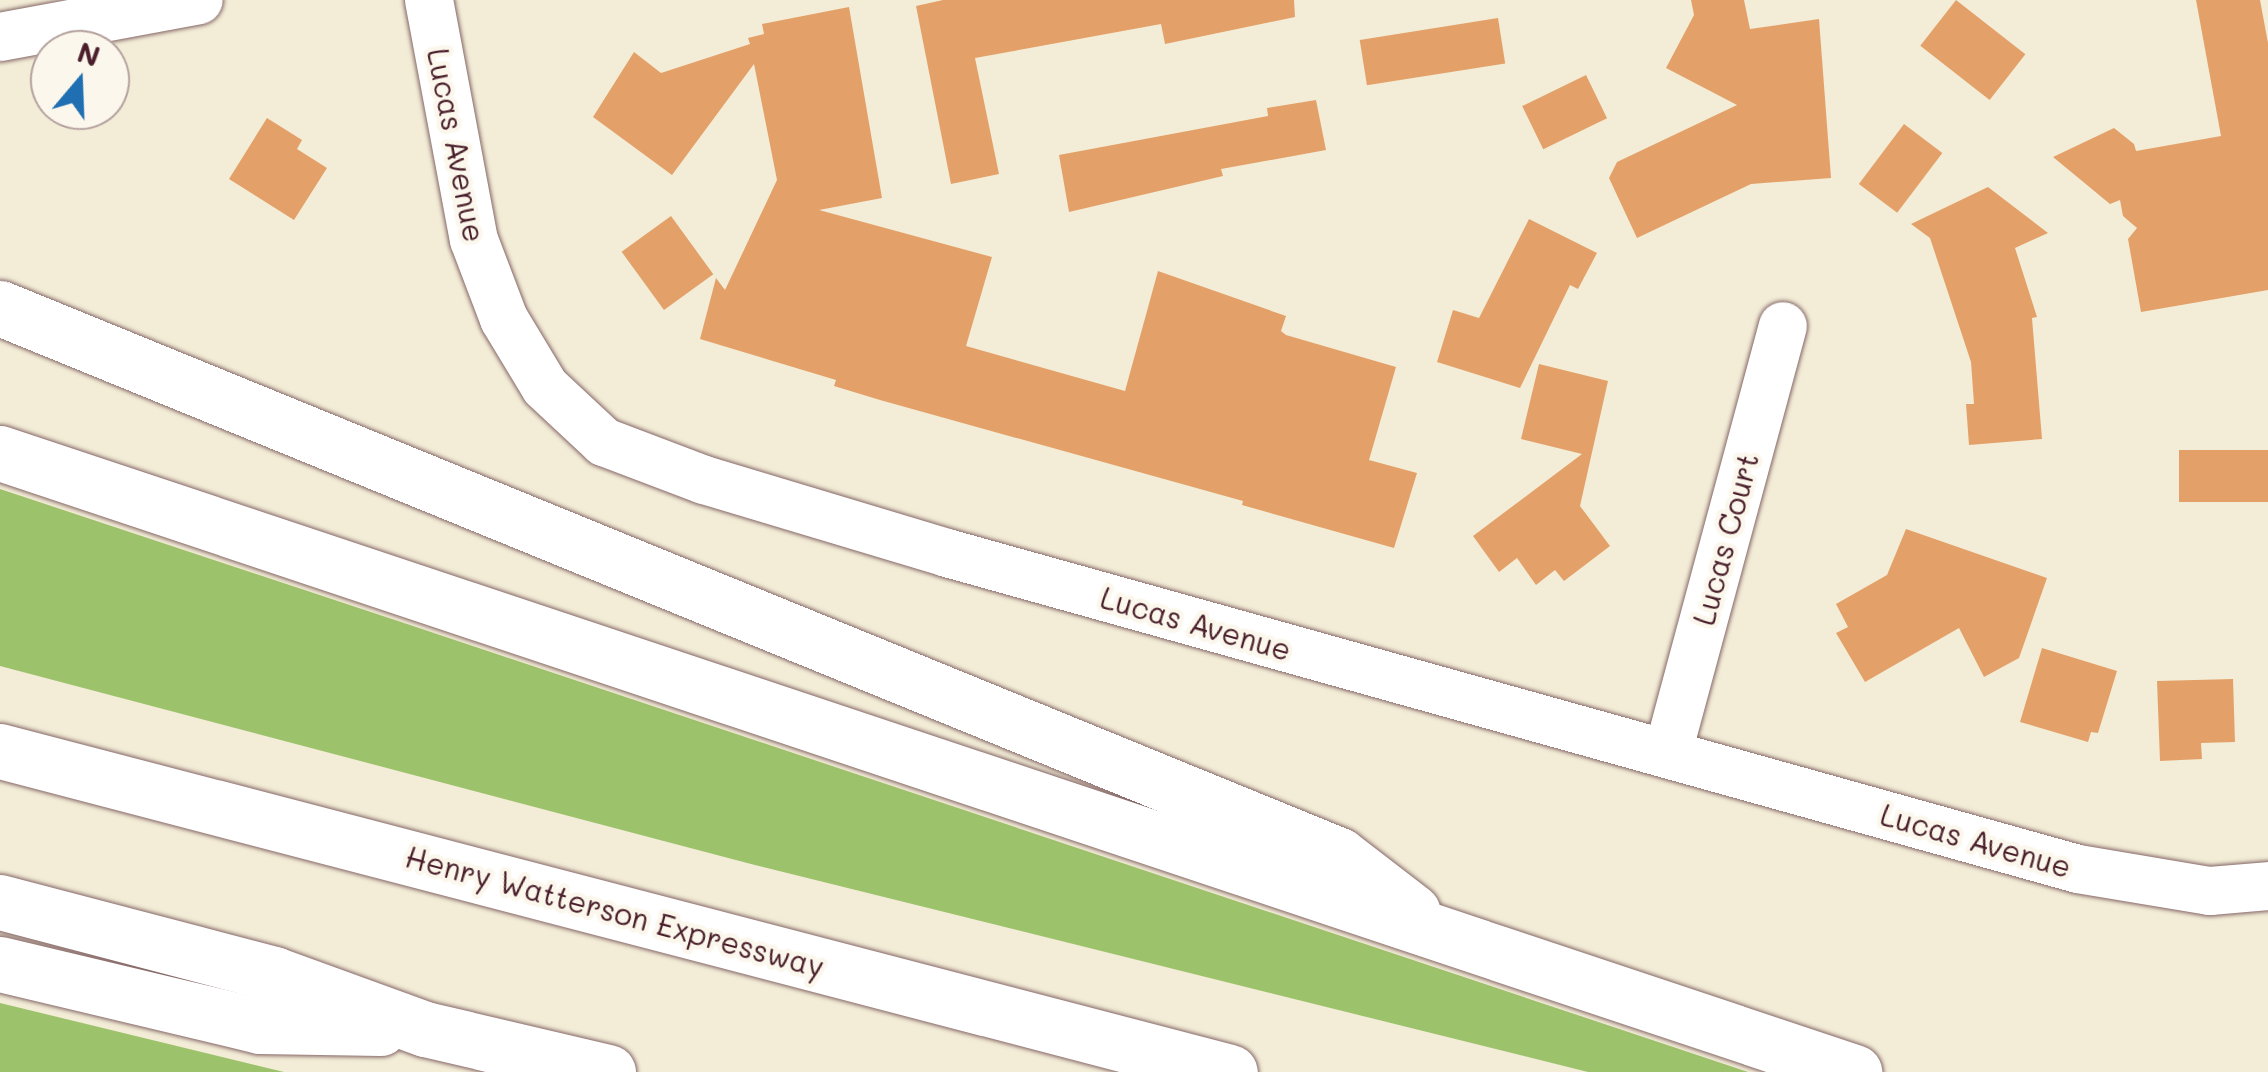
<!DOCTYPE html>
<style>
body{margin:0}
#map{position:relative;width:2268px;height:1072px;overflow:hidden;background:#f3edd7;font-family:Mali,sans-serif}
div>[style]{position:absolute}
.green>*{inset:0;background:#9dc26c}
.building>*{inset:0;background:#e3a169;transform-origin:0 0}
.roads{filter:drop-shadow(0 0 2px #856767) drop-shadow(0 0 2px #856767)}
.minor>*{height:48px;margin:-24px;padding:0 24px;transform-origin:24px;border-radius:24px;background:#fff}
.highway>*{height:55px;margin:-27.5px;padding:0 27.5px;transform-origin:27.5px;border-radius:27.5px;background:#fff}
span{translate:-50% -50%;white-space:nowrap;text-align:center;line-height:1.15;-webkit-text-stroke:9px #fbf7ec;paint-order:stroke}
.street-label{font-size:30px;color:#4a1f2b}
.north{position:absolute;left:30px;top:30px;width:100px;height:100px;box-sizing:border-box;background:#fbf7ec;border:2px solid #b4a19f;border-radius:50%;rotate:19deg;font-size:28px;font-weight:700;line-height:40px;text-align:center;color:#4a1f2b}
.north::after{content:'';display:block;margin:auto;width:35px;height:45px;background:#1f6fb2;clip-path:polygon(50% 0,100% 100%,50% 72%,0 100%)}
</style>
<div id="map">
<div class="green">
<i style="clip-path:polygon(0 489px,413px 626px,1748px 1072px,1588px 1072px,751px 864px,0 666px)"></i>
<i style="clip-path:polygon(0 1003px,284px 1072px,0 1072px)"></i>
</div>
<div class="building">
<i style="clip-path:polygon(943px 0,1294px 0,1295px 17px,1165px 44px,1161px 24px,975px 58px,999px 174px,951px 184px,916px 6px)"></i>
<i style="clip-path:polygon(1691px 0,1744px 0,1750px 29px,1819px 19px,1831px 178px,1751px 184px,1637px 238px,1609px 178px,1617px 162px,1737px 105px,1666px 68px,1694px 15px)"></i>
<i style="left:1956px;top:0;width:88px;height:58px;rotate:38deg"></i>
<i style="clip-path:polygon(2196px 0,2260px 0,2268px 43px,2268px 290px,2141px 312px,2128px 239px,2137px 228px,2123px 216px,2120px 200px,2110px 204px,2053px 157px,2114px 128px,2134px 144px,2136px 151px,2221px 136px)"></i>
<i style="clip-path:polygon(849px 7px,882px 198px,819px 210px,992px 257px,966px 346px,1125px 391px,1158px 271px,1286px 316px,1281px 331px,1286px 335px,1396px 367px,1369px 460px,1417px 473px,1394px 548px,1242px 505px,1243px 501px,880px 400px,834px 386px,836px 380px,700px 339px,716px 278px,725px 290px,777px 180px,754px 64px,672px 175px,593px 117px,634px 52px,661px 73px,750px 44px,748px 38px,764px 34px,762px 24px)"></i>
<i style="left:1498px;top:18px;width:46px;height:140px;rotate:81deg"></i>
<i style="left:1586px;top:75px;width:48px;height:71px;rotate:64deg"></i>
<i style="clip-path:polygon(1316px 100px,1326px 150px,1221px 169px,1223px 176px,1069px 212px,1059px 155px,1268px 116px,1267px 108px)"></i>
<i style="clip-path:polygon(267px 118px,302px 140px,297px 149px,327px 168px,294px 220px,229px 179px)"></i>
<i style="left:1904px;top:124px;width:48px;height:75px;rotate:37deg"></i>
<i style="clip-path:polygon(1988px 187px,2048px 233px,2015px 248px,2037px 317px,2032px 318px,2042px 439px,1969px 445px,1966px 404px,1974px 404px,1971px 362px,1930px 238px,1911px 224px)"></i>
<i style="left:671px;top:216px;width:72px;height:61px;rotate:54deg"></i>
<i style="clip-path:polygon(1529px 219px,1597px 253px,1578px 289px,1570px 285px,1520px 388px,1437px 362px,1453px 310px,1479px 318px)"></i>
<i style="clip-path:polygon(1539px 364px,1608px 381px,1580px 506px,1610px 546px,1564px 581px,1555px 570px,1536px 585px,1517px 558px,1499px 572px,1473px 536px,1582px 454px,1521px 439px)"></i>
<i style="left:2268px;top:450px;width:52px;height:89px;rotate:90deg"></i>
<i style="clip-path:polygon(1906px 529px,2047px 578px,2019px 658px,1984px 677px,1959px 628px,1865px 682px,1836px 633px,1848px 627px,1836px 604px,1887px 575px)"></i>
<i style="clip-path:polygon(2042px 648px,2117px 671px,2098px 733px,2091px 732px,2088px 742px,2020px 722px)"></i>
<i style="clip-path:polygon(2233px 679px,2235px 742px,2201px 743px,2202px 759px,2160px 761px,2157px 681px)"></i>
</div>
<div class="roads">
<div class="minor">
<i style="left:429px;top:0;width:244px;rotate:79.4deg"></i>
<i style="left:474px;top:240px;width:85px;rotate:69.2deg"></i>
<i style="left:504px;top:319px;width:79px;rotate:58.9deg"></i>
<i style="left:545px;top:387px;width:81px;rotate:43deg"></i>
<i style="left:604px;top:442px;width:107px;rotate:20.8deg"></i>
<i style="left:704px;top:480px;width:254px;rotate:16.7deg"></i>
<i style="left:947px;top:553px;width:1174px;rotate:15.61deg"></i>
<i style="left:2078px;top:869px;width:134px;rotate:9.5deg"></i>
<i style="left:2210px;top:891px;width:58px;rotate:-4.9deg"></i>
<i style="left:0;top:37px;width:202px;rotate:-10.5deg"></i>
<i style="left:1668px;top:752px;width:441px;rotate:-74.9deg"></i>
</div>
<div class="highway">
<i style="left:0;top:308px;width:1446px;rotate:22.22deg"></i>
<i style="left:1339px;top:855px;width:93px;rotate:37.6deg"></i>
<i style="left:0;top:453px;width:1955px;rotate:18.46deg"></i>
<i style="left:0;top:751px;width:1271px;rotate:14.63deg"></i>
<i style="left:0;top:902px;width:283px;rotate:14.7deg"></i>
<i style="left:274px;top:974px;width:161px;rotate:20deg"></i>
<i style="left:425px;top:1029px;width:188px;rotate:13.2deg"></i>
<i style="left:0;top:964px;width:267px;rotate:13.4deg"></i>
<i style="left:260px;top:1026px;width:120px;rotate:1deg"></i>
</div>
</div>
<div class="street-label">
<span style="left:457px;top:145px;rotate:79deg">Lucas Avenue</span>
<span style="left:1725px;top:539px;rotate:-75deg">Lucas Court</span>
<span style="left:1196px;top:623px;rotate:16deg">Lucas Avenue</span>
<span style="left:1976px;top:840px;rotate:16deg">Lucas Avenue</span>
<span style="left:615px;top:911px;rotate:15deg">Henry Watterson Expressway</span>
</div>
<div class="north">N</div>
</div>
